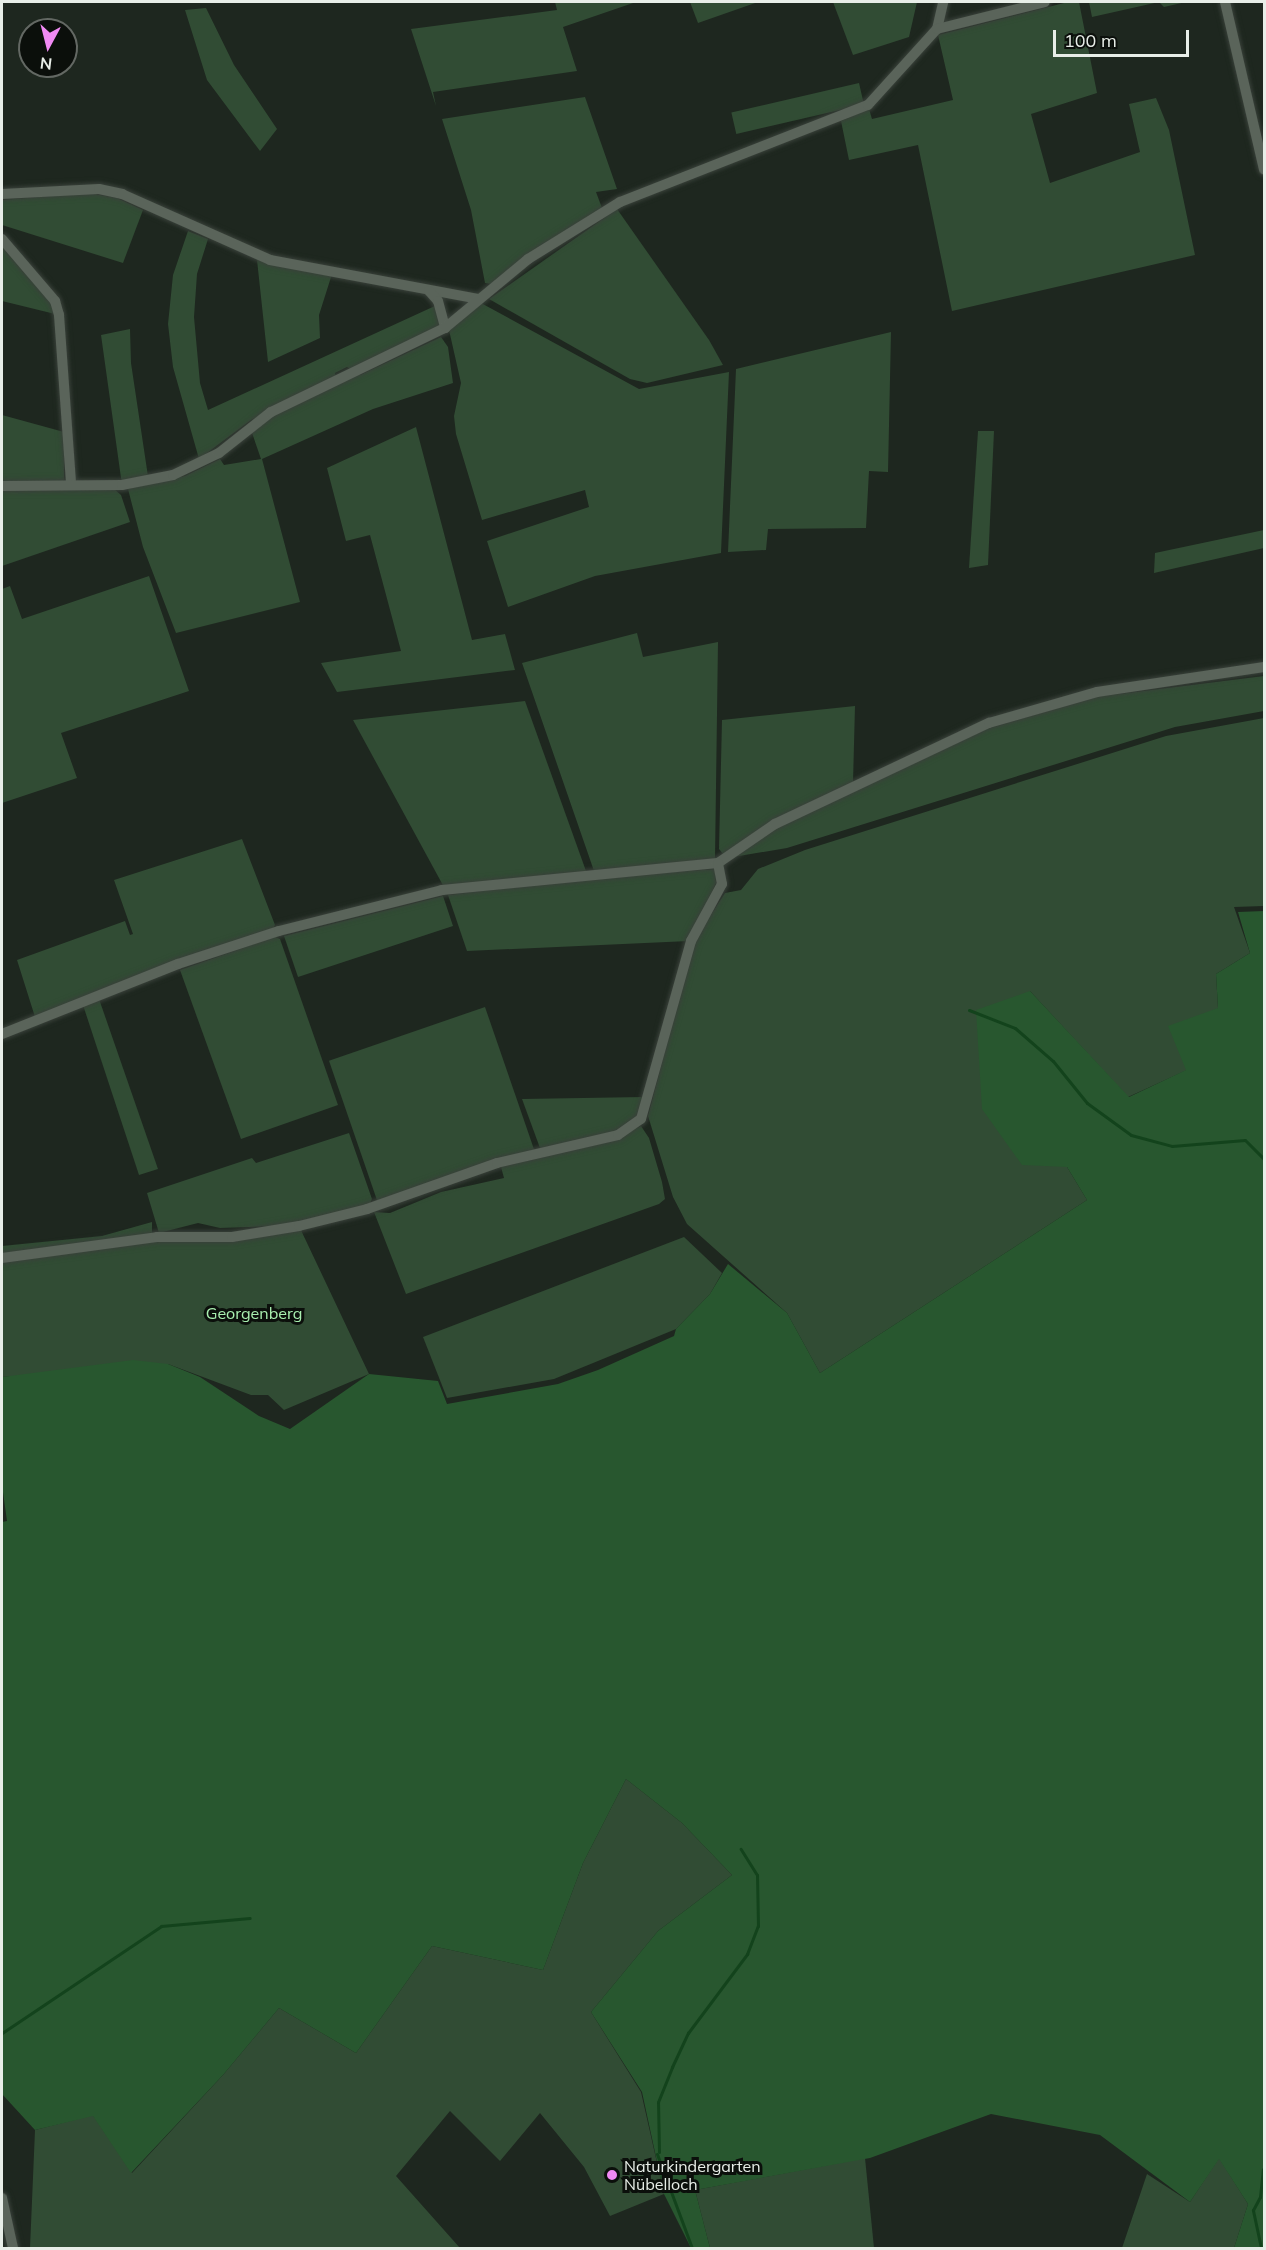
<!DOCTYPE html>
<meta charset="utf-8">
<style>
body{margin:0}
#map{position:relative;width:1266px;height:2250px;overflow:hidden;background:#1e271f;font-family:Mulish,sans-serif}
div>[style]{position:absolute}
.green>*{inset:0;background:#314c34;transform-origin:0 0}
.forest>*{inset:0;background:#28572f}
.stream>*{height:3px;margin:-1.5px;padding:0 1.5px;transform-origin:1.5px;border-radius:1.5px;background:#13431c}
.roads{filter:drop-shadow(0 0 2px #39413a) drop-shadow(0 0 2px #39413a)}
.minor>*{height:10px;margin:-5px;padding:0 5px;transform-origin:5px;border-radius:5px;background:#5a645a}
.dots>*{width:16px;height:16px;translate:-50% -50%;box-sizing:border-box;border:3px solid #0b0f0b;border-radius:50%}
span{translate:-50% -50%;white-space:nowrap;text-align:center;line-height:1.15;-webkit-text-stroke:6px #0b0f0b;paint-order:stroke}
.park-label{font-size:16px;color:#a9f0b0}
.poi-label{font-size:16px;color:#e8eee8}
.left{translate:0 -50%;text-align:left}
.frame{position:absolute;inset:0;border:3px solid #e8eee8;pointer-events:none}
.north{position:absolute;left:18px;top:18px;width:60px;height:60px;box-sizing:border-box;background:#0b0f0b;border:2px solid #636863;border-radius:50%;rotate:187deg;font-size:16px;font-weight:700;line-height:24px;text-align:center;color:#e8eee8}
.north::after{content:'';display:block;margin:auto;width:21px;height:27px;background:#f18af4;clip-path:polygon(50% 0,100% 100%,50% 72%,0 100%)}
.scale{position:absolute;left:1053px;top:30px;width:136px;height:27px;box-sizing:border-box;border:3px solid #e8eee8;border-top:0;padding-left:8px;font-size:18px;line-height:21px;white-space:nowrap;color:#e8eee8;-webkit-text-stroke:4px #0b0f0b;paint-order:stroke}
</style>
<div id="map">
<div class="green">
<i style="clip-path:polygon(555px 2px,636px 2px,563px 27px,577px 71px,433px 92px,436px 106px,411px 29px,557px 10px)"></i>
<i style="clip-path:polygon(690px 2px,758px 2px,698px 23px)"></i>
<i style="clip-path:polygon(833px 2px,917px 2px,909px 37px,853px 55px)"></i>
<i style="clip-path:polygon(1068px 2px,1079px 2px,1097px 93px,1031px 114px,1050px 183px,1140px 152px,1129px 104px,1156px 98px,1169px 130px,1195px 255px,952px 311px,918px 145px,849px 160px,841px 121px,869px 109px,872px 119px,953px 100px,938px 35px)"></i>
<i style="clip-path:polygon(1089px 2px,1186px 2px,1164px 7px,1159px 2px,1092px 17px)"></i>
<i style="clip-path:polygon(206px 8px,234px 65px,277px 129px,260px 151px,207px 80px,185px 10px)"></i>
<i style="left:859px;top:83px;width:22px;height:131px;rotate:77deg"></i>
<i style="clip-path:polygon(585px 97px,617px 189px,596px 192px,602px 208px,491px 284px,485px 283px,471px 210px,442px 119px)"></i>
<i style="clip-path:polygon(88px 193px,117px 198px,143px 210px,123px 263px,2px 225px,2px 200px)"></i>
<i style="clip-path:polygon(617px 209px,709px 340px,723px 365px,647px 383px,630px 379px,489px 299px)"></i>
<i style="clip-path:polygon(188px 231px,208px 239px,197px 274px,194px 317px,200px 383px,208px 410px,437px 305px,442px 326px,352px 370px,347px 367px,335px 373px,336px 377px,251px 420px,199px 459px,173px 367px,168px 324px,173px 275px)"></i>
<i style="clip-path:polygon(2px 246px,50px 301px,55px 314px,2px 301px)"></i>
<i style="clip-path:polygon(257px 260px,332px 274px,319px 315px,320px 338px,268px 362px)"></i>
<i style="clip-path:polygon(481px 303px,639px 389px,729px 372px,721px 553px,595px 576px,508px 607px,487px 541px,589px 507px,585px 490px,482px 520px,456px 434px,454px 416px,461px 383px,449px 330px)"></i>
<i style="clip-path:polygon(130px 329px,131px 363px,149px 483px,122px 485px,101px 335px)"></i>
<i style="clip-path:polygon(891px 332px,888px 472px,869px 471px,866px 528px,768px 529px,766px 550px,728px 552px,736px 369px)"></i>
<i style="clip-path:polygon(441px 337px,448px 347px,453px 383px,373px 409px,262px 459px,300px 602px,176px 633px,143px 547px,128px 489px,185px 476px,220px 459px,224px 465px,261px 459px,250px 427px,357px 370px,360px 375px)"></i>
<i style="clip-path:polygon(2px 415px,64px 432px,64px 481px,2px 482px)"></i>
<i style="clip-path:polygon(416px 427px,472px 640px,505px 634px,515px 670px,337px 692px,321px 663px,401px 651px,370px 535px,346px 541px,327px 468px)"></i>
<i style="clip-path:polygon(978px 431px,994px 431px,988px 565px,969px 568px)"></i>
<i style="clip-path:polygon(113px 488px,121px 495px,130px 522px,2px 566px,2px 490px)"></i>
<i style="clip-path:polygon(1264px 530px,1264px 548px,1154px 573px,1155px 553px)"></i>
<i style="clip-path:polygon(149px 576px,189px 691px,61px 733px,77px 778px,2px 803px,2px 589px,10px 586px,22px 619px)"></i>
<i style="clip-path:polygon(637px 633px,643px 657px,718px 642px,715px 859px,594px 871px,522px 663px)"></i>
<i style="clip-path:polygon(1264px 676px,1264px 711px,1175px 727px,787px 848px,727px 858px,778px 827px,987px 729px,1095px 697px)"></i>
<i style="clip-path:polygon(525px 701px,586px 871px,445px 889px,353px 720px)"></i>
<i style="clip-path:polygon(855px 706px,853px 783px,723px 854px,719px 849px,722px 720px)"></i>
<i style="clip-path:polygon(1264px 718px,1264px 906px,1234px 907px,1250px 953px,1216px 974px,1218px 1008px,1187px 1070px,1128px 1097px,1030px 991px,1067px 1167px,1087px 1200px,820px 1373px,787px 1313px,687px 1224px,673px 1197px,648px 1116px,694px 941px,725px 893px,741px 890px,758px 869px,805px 850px,1166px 736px)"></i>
<i style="clip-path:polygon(242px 839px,275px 925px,272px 930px,35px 1017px,17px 960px,125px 921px,130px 935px,133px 934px,114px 880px)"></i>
<i style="clip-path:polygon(715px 869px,716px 883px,689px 941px,467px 951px,448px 895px,592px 878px)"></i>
<i style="clip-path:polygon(443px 896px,453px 926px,298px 977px,284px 936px)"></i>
<i style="clip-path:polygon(275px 937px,280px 939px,338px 1105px,241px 1139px,180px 970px)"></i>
<i style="clip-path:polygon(98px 996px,158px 1169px,139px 1175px,82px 1002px)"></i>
<i style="left:485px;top:1007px;width:151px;height:165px;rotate:71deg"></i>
<i style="clip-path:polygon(643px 1097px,639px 1116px,616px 1133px,540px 1148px,522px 1099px)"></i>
<i style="clip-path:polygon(641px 1126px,649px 1138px,662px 1182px,665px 1199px,659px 1204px,406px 1294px,374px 1212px,390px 1213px,441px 1192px,504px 1178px,501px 1167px,609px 1142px)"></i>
<i style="clip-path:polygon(349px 1133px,372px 1199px,368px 1207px,299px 1225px,220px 1228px,198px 1223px,159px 1233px,147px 1193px,252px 1158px,256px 1163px)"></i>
<i style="clip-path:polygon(152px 1222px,152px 1235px,2px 1255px,2px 1246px,102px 1236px)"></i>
<i style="clip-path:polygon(299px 1226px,369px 1374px,284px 1410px,268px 1395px,251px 1395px,168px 1364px,2px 1377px,2px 1258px)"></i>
<i style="clip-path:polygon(684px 1237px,722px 1273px,710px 1294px,676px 1329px,554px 1379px,447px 1398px,423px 1337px)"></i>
<i style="clip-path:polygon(626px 1779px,682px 1823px,732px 1875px,658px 1931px,591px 2012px,641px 2092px,664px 2194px,610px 2216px,584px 2167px,540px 2113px,500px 2161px,450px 2111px,396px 2176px,460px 2248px,30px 2248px,35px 2130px,93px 2115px,132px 2173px,223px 2075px,279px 2008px,356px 2053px,432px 1946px,543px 1970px,583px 1863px)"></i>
<i style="clip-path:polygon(865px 2158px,874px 2248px,710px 2248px,695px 2190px)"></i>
<i style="clip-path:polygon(1219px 2158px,1248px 2204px,1234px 2248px,1122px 2248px,1147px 2174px,1190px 2202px)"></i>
</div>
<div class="forest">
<i style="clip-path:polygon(1264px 911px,1264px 2248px,1234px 2248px,1248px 2204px,1219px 2159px,1190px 2202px,1100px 2135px,991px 2114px,870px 2158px,695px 2190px,710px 2248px,691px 2248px,664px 2194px,642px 2092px,591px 2012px,658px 1931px,732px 1875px,682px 1823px,626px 1779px,583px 1863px,543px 1970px,432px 1946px,356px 2053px,279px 2008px,223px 2075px,131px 2173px,93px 2116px,35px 2130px,2px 2094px,2px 1522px,7px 1521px,2px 1485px,2px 1377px,133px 1360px,168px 1364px,200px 1377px,259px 1416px,290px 1429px,369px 1374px,438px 1381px,447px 1404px,558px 1384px,598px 1370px,674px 1336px,676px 1329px,710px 1294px,728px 1264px,787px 1313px,820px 1373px,1087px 1200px,1067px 1167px,1022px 1165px,982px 1109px,976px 1010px,1030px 991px,1129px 1097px,1186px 1070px,1168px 1026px,1218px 1008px,1216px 974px,1250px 953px,1238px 912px)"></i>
</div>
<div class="stream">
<i style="left:969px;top:1010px;width:49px;rotate:21.4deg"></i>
<i style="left:1015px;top:1028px;width:50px;rotate:41deg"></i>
<i style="left:1053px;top:1061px;width:54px;rotate:51deg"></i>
<i style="left:1087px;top:1103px;width:54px;rotate:36deg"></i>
<i style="left:1131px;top:1135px;width:42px;rotate:15deg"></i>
<i style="left:1172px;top:1146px;width:73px;rotate:-4.7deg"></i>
<i style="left:1245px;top:1140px;width:27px;rotate:45deg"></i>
<i style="left:2px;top:2033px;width:192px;rotate:-33.9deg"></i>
<i style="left:161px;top:1926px;width:89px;rotate:-5.1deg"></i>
<i style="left:659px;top:2152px;width:50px;rotate:-91.1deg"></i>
<i style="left:658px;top:2102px;width:38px;rotate:-68deg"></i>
<i style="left:672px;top:2067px;width:38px;rotate:-65deg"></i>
<i style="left:688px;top:2033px;width:99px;rotate:-53.2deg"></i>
<i style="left:747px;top:1954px;width:30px;rotate:-69deg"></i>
<i style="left:758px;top:1926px;width:51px;rotate:-91.1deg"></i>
<i style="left:757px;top:1875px;width:31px;rotate:-122deg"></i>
<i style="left:657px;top:2154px;width:100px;rotate:69.6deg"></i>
<i style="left:1261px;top:2248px;width:39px;rotate:-102deg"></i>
<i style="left:1253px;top:2210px;width:15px;rotate:-62deg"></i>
<i style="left:1260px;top:2197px;width:28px;rotate:-84deg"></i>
</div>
<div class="roads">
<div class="minor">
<i style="left:1225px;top:2px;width:172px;rotate:76.9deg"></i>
<i style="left:937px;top:29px;width:28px;rotate:-77deg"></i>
<i style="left:2px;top:194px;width:97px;rotate:-3deg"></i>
<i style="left:99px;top:189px;width:24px;rotate:12deg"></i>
<i style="left:122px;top:194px;width:162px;rotate:24deg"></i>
<i style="left:270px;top:260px;width:213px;rotate:10.6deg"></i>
<i style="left:2px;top:239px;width:82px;rotate:49.5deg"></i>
<i style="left:55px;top:301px;width:15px;rotate:74deg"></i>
<i style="left:59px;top:315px;width:169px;rotate:85.9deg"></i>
<i style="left:429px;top:291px;width:13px;rotate:48deg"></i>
<i style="left:438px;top:301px;width:28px;rotate:75deg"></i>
<i style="left:2px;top:486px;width:120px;rotate:-0.5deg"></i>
<i style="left:122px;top:485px;width:52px;rotate:-11.1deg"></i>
<i style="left:173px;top:475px;width:51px;rotate:-25.6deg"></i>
<i style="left:219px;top:453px;width:66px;rotate:-38.3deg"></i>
<i style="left:271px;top:412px;width:193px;rotate:-25.8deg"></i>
<i style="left:445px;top:328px;width:108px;rotate:-39.7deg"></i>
<i style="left:528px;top:259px;width:108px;rotate:-31.8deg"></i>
<i style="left:620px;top:202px;width:266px;rotate:-21.4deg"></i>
<i style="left:868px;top:105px;width:103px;rotate:-47.8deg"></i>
<i style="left:937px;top:29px;width:111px;rotate:-14deg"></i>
<i style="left:2px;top:1034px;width:189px;rotate:-21.7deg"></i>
<i style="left:178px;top:964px;width:106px;rotate:-18.1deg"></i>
<i style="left:279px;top:931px;width:168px;rotate:-14.1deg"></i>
<i style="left:442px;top:890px;width:277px;rotate:-5.6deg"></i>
<i style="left:718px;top:863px;width:69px;rotate:-34.4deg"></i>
<i style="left:775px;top:824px;width:237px;rotate:-25.3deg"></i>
<i style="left:989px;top:723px;width:112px;rotate:-16deg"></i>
<i style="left:1097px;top:692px;width:169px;rotate:-8.5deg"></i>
<i style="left:2px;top:1258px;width:156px;rotate:-7.7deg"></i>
<i style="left:157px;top:1237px;width:75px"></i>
<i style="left:232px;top:1237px;width:68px;rotate:-9.3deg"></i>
<i style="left:299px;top:1226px;width:70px;rotate:-14deg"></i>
<i style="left:367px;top:1209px;width:138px;rotate:-19.5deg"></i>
<i style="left:497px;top:1163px;width:124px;rotate:-13deg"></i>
<i style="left:618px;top:1135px;width:28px;rotate:-35deg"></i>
<i style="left:641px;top:1119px;width:185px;rotate:-74.3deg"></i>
<i style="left:691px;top:941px;width:65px;rotate:-61.5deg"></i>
<i style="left:722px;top:884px;width:21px;rotate:-101deg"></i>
<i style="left:2px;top:2198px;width:51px;rotate:77.6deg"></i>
</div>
</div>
<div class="dots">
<i style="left:612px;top:2175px;background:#f18af4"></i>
</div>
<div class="park-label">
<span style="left:254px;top:1313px">Georgenberg</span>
</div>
<div class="poi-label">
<span class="left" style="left:624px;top:2175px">Naturkindergarten<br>Nübelloch</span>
</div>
<div class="frame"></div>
<div class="north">N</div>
<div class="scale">100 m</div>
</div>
